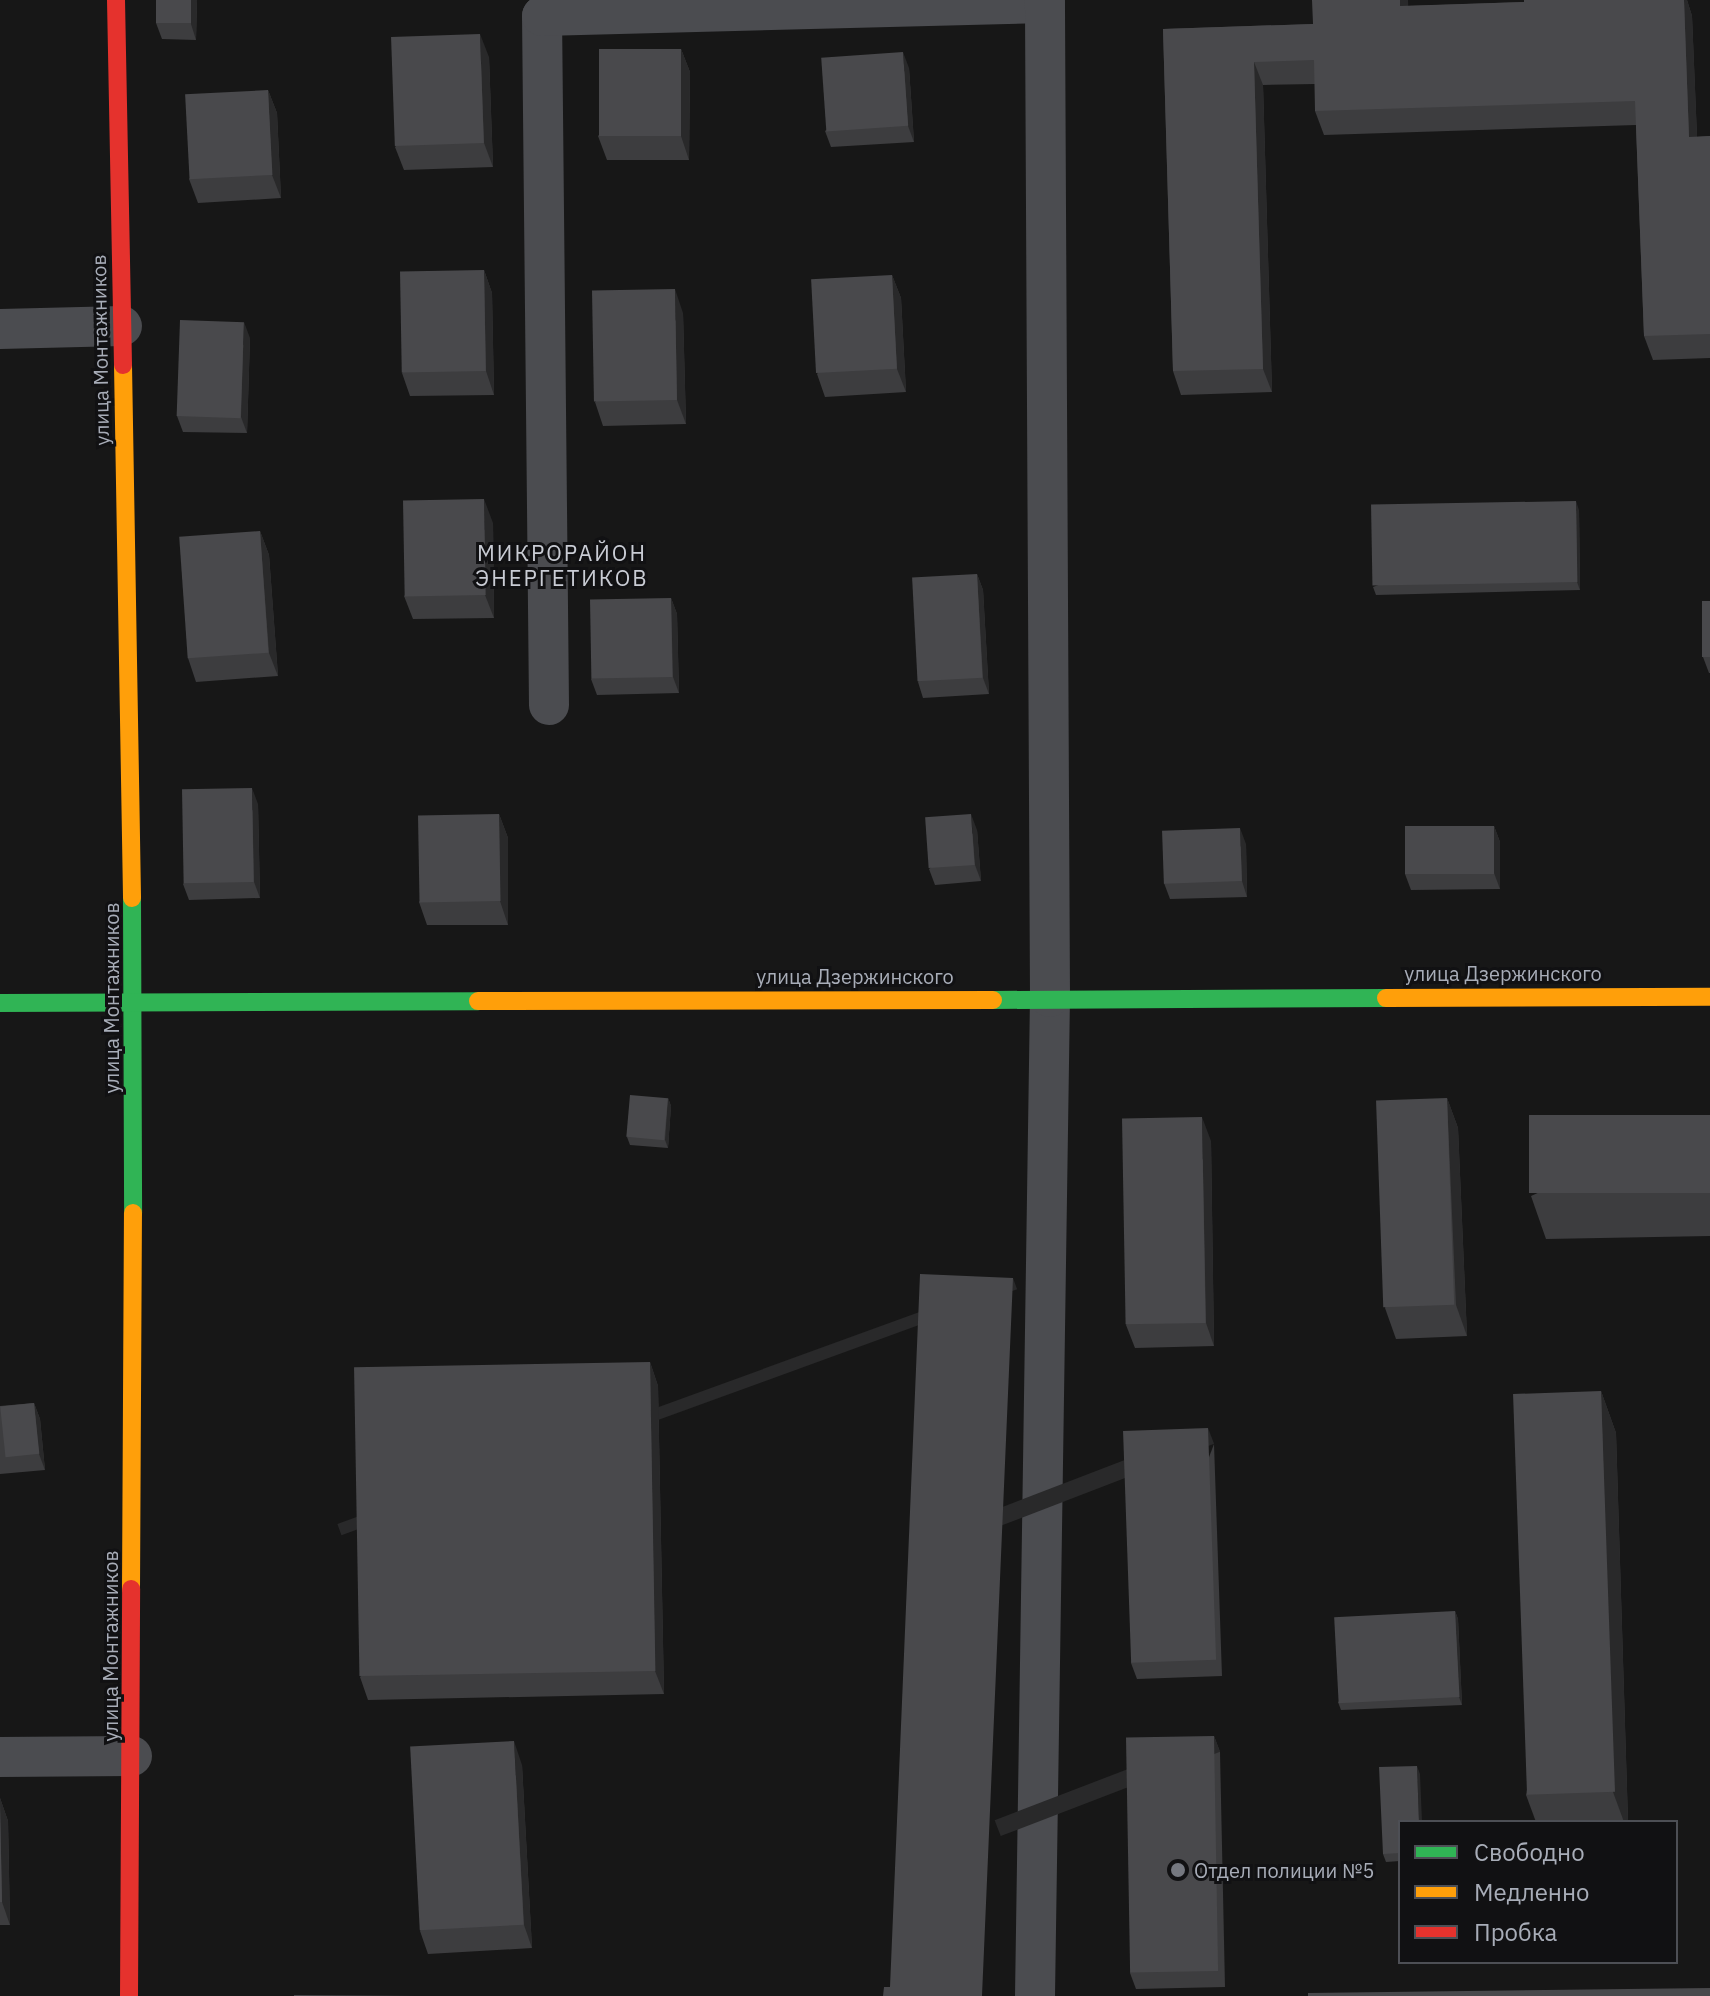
<!DOCTYPE html>
<meta charset="utf-8">
<style>
body{margin:0}
#map{position:relative;width:1710px;height:1996px;overflow:hidden;background:#171717;font-family:"IBM Plex Sans",sans-serif}
div>[style]{position:absolute}
.street>*{height:40px;margin:-20px;padding:0 20px;transform-origin:20px;border-radius:20px;background:#4b4c50}
.fast>*{height:18px;margin:-9px;padding:0 9px;transform-origin:9px;border-radius:9px;background:#30b455}
.slow>*{height:18px;margin:-9px;padding:0 9px;transform-origin:9px;border-radius:9px;background:#ff9f0a}
.jam>*{height:18px;margin:-9px;padding:0 9px;transform-origin:9px;border-radius:9px;background:#e5322d}
.wall>*{inset:0;background:#3d3d3f}
.shaded-wall>*{inset:0;background:#29292a;transform-origin:0 0}
.building>*{inset:0;background:#49494c;transform-origin:0 0}
.dots>*{width:22px;height:22px;translate:-50% -50%;box-sizing:border-box;border:4px solid #111113;border-radius:50%}
span{translate:-50% -50%;white-space:nowrap;text-align:center;line-height:1.15;-webkit-text-stroke:6px #111113;paint-order:stroke}
.street-label{font-size:20px;color:#a8adb8}
.poi-label{font-size:20px;color:#a8adb8}
.left{translate:0 -50%;text-align:left}
.neighbourhood-label{font-size:22px;color:#c9ccd4;letter-spacing:2px}
.legend{position:absolute;left:1398px;top:1820px;width:280px;height:144px;box-sizing:border-box;background:#111113;border:2px solid #4d4f55;margin:0;padding:10px 14px;list-style:none;font-size:24px;color:#a8adb8}
.legend li{display:flex;align-items:center;gap:16px;height:40px}
.legend b{width:40px;border:2px solid #4d4f55}
</style>
<div id="map">
<div class="street">
<i style="left:0;top:329px;width:122px;rotate:-1.4deg"></i>
<i style="left:549px;top:705px;width:689px;rotate:-90.58deg"></i>
<i style="left:542px;top:16px;width:503px;rotate:-1.48deg"></i>
<i style="left:0;top:1757px;width:132px;rotate:-0.4deg"></i>
<i style="left:1035px;top:1996px;width:999px;rotate:-89.14deg"></i>
<i style="left:1050px;top:997px;width:997px;rotate:-90.29deg"></i>
</div>
<div class="fast">
<i style="left:132px;top:898px;width:315px;rotate:89.8deg"></i>
<i style="left:993px;top:1000px;width:393px;rotate:-0.3deg"></i>
<i style="left:0;top:1003px;width:478px;rotate:-0.2deg"></i>
</div>
<div class="slow">
<i style="left:123px;top:365px;width:533px;rotate:89.03deg"></i>
<i style="left:1386px;top:998px;width:324px;rotate:-0.2deg"></i>
<i style="left:478px;top:1001px;width:515px;rotate:-0.11deg"></i>
<i style="left:131px;top:1589px;width:376px;rotate:-89.7deg"></i>
</div>
<div class="jam">
<i style="left:116px;top:0;width:365px;rotate:88.9deg"></i>
<i style="left:129px;top:1996px;width:407px;rotate:-89.7deg"></i>
</div>
<div class="wall">
<i style="clip-path:polygon(156px 0,197px 0,196px 40px,162px 39px,156px 23px)"></i>
<i style="clip-path:polygon(1524px 0,1687px 0,1692px 16px,1697px 137px,1710px 136px,1710px 358px,1653px 360px,1644px 336px,1636px 125px,1324px 135px,1315px 111px,1315px 84px,1263px 85px,1272px 392px,1181px 395px,1173px 371px,1163px 29px,1313px 24px,1408px 6px,1524px 2px)"></i>
<i style="clip-path:polygon(681px 49px,690px 72px,689px 160px,607px 160px,598px 136px)"></i>
<i style="clip-path:polygon(489px 57px,493px 167px,404px 170px,395px 147px)"></i>
<i style="clip-path:polygon(909px 68px,914px 142px,831px 147px,825px 131px)"></i>
<i style="clip-path:polygon(268px 90px,277px 113px,281px 198px,198px 203px,189px 179px)"></i>
<i style="clip-path:polygon(484px 270px,492px 293px,494px 395px,410px 396px,402px 373px)"></i>
<i style="clip-path:polygon(892px 275px,901px 298px,906px 392px,825px 397px,817px 374px)"></i>
<i style="clip-path:polygon(683px 313px,686px 424px,603px 426px,595px 402px)"></i>
<i style="clip-path:polygon(250px 338px,247px 433px,183px 432px,177px 416px)"></i>
<i style="clip-path:polygon(1579px 510px,1580px 590px,1376px 595px,1373px 587px)"></i>
<i style="clip-path:polygon(493px 523px,494px 618px,413px 619px,404px 596px)"></i>
<i style="clip-path:polygon(260px 531px,269px 555px,278px 676px,196px 682px,188px 658px)"></i>
<i style="clip-path:polygon(977px 574px,983px 590px,989px 694px,923px 698px,918px 682px)"></i>
<i style="clip-path:polygon(671px 598px,677px 614px,679px 693px,597px 695px,591px 679px)"></i>
<i style="clip-path:polygon(1710px 601px,1710px 673px,1709px 673px,1703px 657px)"></i>
<i style="clip-path:polygon(258px 804px,260px 898px,189px 900px,183px 884px)"></i>
<i style="clip-path:polygon(499px 814px,508px 838px,508px 925px,427px 925px,419px 902px)"></i>
<i style="clip-path:polygon(1494px 826px,1500px 842px,1500px 889px,1411px 890px,1405px 874px)"></i>
<i style="clip-path:polygon(977px 830px,981px 881px,935px 885px,929px 869px)"></i>
<i style="clip-path:polygon(1246px 844px,1247px 897px,1170px 899px,1164px 883px)"></i>
<i style="clip-path:polygon(668px 1098px,671px 1106px,668px 1148px,630px 1145px,627px 1137px)"></i>
<i style="clip-path:polygon(1447px 1098px,1458px 1128px,1467px 1336px,1396px 1339px,1385px 1308px)"></i>
<i style="clip-path:polygon(1710px 1115px,1710px 1236px,1546px 1239px,1531px 1196px)"></i>
<i style="clip-path:polygon(1211px 1141px,1214px 1346px,1135px 1348px,1126px 1325px)"></i>
<i style="clip-path:polygon(650px 1362px,658px 1386px,664px 1694px,368px 1700px,360px 1677px)"></i>
<i style="clip-path:polygon(1601px 1391px,1616px 1433px,1628px 1822px,1536px 1822px,1526px 1795px)"></i>
<i style="clip-path:polygon(34px 1403px,40px 1419px,45px 1470px,0 1474px,0 1406px)"></i>
<i style="clip-path:polygon(1214px 1444px,1222px 1676px,1137px 1679px,1131px 1663px)"></i>
<i style="clip-path:polygon(1455px 1611px,1458px 1619px,1462px 1705px,1341px 1710px,1338px 1702px)"></i>
<i style="clip-path:polygon(1214px 1736px,1220px 1752px,1225px 1987px,1136px 1989px,1130px 1973px)"></i>
<i style="clip-path:polygon(522px 1765px,532px 1948px,428px 1954px,420px 1931px)"></i>
<i style="clip-path:polygon(1420px 1774px,1400px 1822px,1400px 1861px,1386px 1862px,1383px 1854px)"></i>
<i style="clip-path:polygon(0 1798px,8px 1821px,10px 1925px,0 1925px)"></i>
</div>
<div class="shaded-wall">
<i style="clip-path:polygon(191px 0,197px 0,196px 40px,191px 24px)"></i>
<i style="clip-path:polygon(1400px 0,1408px 0,1409px 30px,1400px 6px)"></i>
<i style="clip-path:polygon(1684px 0,1687px 0,1692px 16px,1698px 160px,1689px 137px)"></i>
<i style="clip-path:polygon(480px 34px,489px 57px,493px 167px,484px 143px)"></i>
<i style="clip-path:polygon(681px 49px,690px 72px,689px 160px,681px 136px)"></i>
<i style="clip-path:polygon(903px 52px,909px 68px,914px 142px,908px 126px)"></i>
<i style="clip-path:polygon(1254px 62px,1263px 85px,1272px 392px,1263px 369px)"></i>
<i style="clip-path:polygon(268px 90px,277px 113px,281px 198px,272px 175px)"></i>
<i style="clip-path:polygon(484px 270px,492px 293px,494px 395px,486px 371px)"></i>
<i style="clip-path:polygon(892px 275px,901px 298px,906px 392px,897px 369px)"></i>
<i style="clip-path:polygon(675px 289px,683px 313px,686px 424px,677px 400px)"></i>
<i style="clip-path:polygon(244px 322px,250px 338px,247px 433px,241px 417px)"></i>
<i style="clip-path:polygon(484px 499px,493px 523px,494px 618px,485px 595px)"></i>
<i style="clip-path:polygon(1576px 501px,1579px 510px,1580px 590px,1577px 582px)"></i>
<i style="clip-path:polygon(260px 531px,269px 555px,278px 676px,269px 653px)"></i>
<i style="clip-path:polygon(977px 574px,983px 590px,989px 694px,983px 678px)"></i>
<i style="clip-path:polygon(671px 598px,677px 614px,679px 693px,673px 677px)"></i>
<i style="clip-path:polygon(252px 788px,258px 804px,260px 898px,254px 882px)"></i>
<i style="clip-path:polygon(499px 814px,508px 838px,508px 925px,500px 901px)"></i>
<i style="clip-path:polygon(971px 814px,977px 830px,981px 881px,975px 865px)"></i>
<i style="clip-path:polygon(1494px 826px,1500px 842px,1500px 889px,1494px 873px)"></i>
<i style="clip-path:polygon(1240px 828px,1246px 844px,1247px 897px,1242px 881px)"></i>
<i style="clip-path:polygon(668px 1098px,671px 1106px,668px 1148px,665px 1140px)"></i>
<i style="clip-path:polygon(1447px 1098px,1458px 1128px,1467px 1336px,1456px 1305px)"></i>
<i style="clip-path:polygon(1202px 1117px,1211px 1141px,1214px 1346px,1206px 1323px)"></i>
<i style="left:1013px;top:1278px;width:12px;height:719px;rotate:70deg"></i>
<i style="clip-path:polygon(650px 1362px,658px 1386px,664px 1694px,655px 1671px)"></i>
<i style="clip-path:polygon(1601px 1391px,1616px 1433px,1628px 1822px,1624px 1822px,1613px 1792px)"></i>
<i style="clip-path:polygon(34px 1403px,40px 1419px,45px 1470px,39px 1454px)"></i>
<i style="left:1208px;top:1428px;width:17px;height:232px;rotate:69deg"></i>
<i style="clip-path:polygon(1455px 1611px,1458px 1619px,1462px 1705px,1459px 1697px)"></i>
<i style="left:1214px;top:1736px;width:17px;height:235px;rotate:69deg"></i>
<i style="clip-path:polygon(514px 1741px,522px 1765px,532px 1948px,524px 1925px)"></i>
<i style="clip-path:polygon(1417px 1766px,1420px 1774px,1422px 1822px,1419px 1822px)"></i>
<i style="clip-path:polygon(0 1798px,8px 1821px,10px 1925px,2px 1902px)"></i>
</div>
<div class="building">
<i style="left:156px;top:0;width:35px;height:23px"></i>
<i style="clip-path:polygon(1312px 0,1400px 0,1400px 6px,1524px 2px,1524px 0,1684px 0,1689px 137px,1710px 136px,1710px 334px,1644px 336px,1635px 101px,1315px 111px,1314px 60px,1254px 62px,1263px 369px,1173px 371px,1163px 29px,1313px 24px)"></i>
<i style="left:480px;top:34px;width:109px;height:89px;rotate:88deg"></i>
<i style="left:599px;top:49px;width:82px;height:87px"></i>
<i style="left:903px;top:52px;width:74px;height:82px;rotate:86deg"></i>
<i style="left:268px;top:90px;width:85px;height:83px;rotate:87deg"></i>
<i style="left:484px;top:270px;width:101px;height:84px;rotate:89deg"></i>
<i style="left:892px;top:275px;width:94px;height:81px;rotate:87deg"></i>
<i style="left:675px;top:289px;width:111px;height:83px;rotate:89deg"></i>
<i style="left:180px;top:320px;width:64px;height:96px;rotate:2deg"></i>
<i style="left:484px;top:499px;width:96px;height:81px;rotate:89deg"></i>
<i style="left:1576px;top:501px;width:81px;height:205px;rotate:89deg"></i>
<i style="left:260px;top:531px;width:122px;height:81px;rotate:86deg"></i>
<i style="left:977px;top:574px;width:104px;height:65px;rotate:87deg"></i>
<i style="left:671px;top:598px;width:79px;height:81px;rotate:89deg"></i>
<i style="left:1702px;top:601px;width:8px;height:56px"></i>
<i style="left:252px;top:788px;width:94px;height:70px;rotate:89deg"></i>
<i style="left:499px;top:814px;width:87px;height:81px;rotate:89deg"></i>
<i style="left:971px;top:814px;width:51px;height:46px;rotate:86deg"></i>
<i style="left:1405px;top:826px;width:89px;height:48px"></i>
<i style="left:1240px;top:828px;width:53px;height:78px;rotate:88deg"></i>
<i style="left:630px;top:1095px;width:38px;height:42px;rotate:5deg"></i>
<i style="left:1447px;top:1098px;width:207px;height:71px;rotate:88deg"></i>
<i style="left:1710px;top:1115px;width:78px;height:181px;rotate:90deg"></i>
<i style="left:1202px;top:1117px;width:206px;height:80px;rotate:89deg"></i>
<i style="clip-path:polygon(920px 1274px,1013px 1278px,982px 1996px,883px 1996px,884px 1987px,890px 1987px)"></i>
<i style="left:650px;top:1362px;width:309px;height:296px;rotate:89deg"></i>
<i style="left:1601px;top:1391px;width:401px;height:88px;rotate:88deg"></i>
<i style="left:34px;top:1403px;width:51px;height:34px;rotate:84deg"></i>
<i style="left:1208px;top:1428px;width:232px;height:85px;rotate:88deg"></i>
<i style="left:1455px;top:1611px;width:86px;height:121px;rotate:87deg"></i>
<i style="left:1214px;top:1736px;width:235px;height:88px;rotate:89deg"></i>
<i style="left:514px;top:1741px;width:184px;height:104px;rotate:87deg"></i>
<i style="clip-path:polygon(1417px 1766px,1419px 1822px,1400px 1822px,1400px 1853px,1383px 1854px,1379px 1767px)"></i>
<i style="clip-path:polygon(0 1809px,2px 1902px,0 1902px)"></i>
<i style="clip-path:polygon(1710px 1988px,1710px 1996px,1308px 1996px,1308px 1993px)"></i>
<i style="clip-path:polygon(294px 1995px,417px 1996px,294px 1996px)"></i>
</div>
<div class="dots">
<i style="left:1178px;top:1870px;background:#757880"></i>
</div>
<div class="street-label">
<span style="left:100px;top:350px;rotate:-91deg">улица Монтажников</span>
<span style="left:1503px;top:973px">улица Дзержинского</span>
<span style="left:855px;top:976px">улица Дзержинского</span>
<span style="left:111px;top:998px;rotate:-90deg">улица Монтажников</span>
<span style="left:110px;top:1646px;rotate:-90deg">улица Монтажников</span>
</div>
<div class="poi-label">
<span class="left" style="left:1194px;top:1870px">Отдел полиции №5</span>
</div>
<div class="neighbourhood-label">
<span style="left:562px;top:565px">МИКРОРАЙОН<br>ЭНЕРГЕТИКОВ</span>
</div>
<ul class="legend">
<li><b style="height:10px;background:#30b455"></b>Свободно</li>
<li><b style="height:10px;background:#ff9f0a"></b>Медленно</li>
<li><b style="height:10px;background:#e5322d"></b>Пробка</li>
</ul>
</div>
